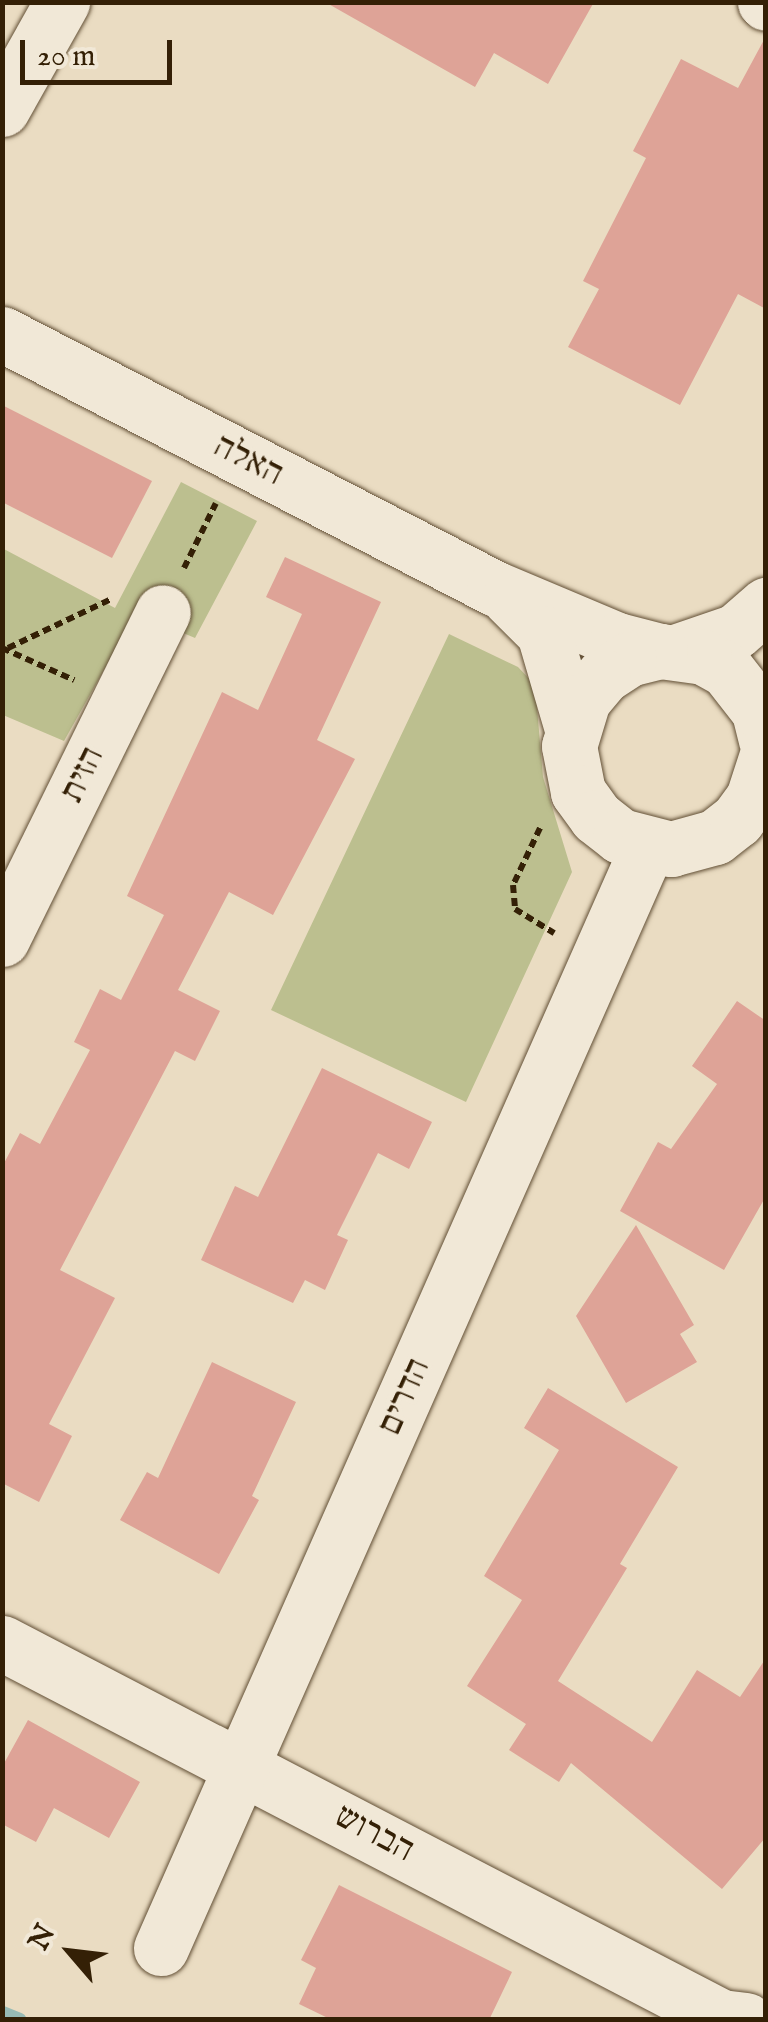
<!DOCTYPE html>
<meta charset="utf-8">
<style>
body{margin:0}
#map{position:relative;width:768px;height:2022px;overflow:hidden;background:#eadcc2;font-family:"IM FELL English","Frank Ruhl Libre",serif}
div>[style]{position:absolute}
.green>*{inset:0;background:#bcbf8f}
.stream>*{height:15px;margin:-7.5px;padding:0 7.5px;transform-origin:7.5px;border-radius:7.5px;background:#98bbb5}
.building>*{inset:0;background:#dea397}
.path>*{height:6px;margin-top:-3px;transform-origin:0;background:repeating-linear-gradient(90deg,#342006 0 8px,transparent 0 13px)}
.roads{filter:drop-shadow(0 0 2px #624f35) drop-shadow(0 0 2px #624f35)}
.minor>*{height:55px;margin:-27.5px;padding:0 27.5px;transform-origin:27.5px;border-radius:27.5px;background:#f1e8d7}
span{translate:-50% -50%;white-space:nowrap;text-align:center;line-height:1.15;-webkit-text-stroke:8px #f1e8d7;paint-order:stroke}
.street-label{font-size:35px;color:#342006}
.frame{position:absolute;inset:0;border:5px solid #342006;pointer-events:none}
.north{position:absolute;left:20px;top:1902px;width:100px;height:100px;-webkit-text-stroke:8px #f1e8d7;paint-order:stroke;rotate:298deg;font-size:28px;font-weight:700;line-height:40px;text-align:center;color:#342006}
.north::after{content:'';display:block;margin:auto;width:35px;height:45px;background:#342006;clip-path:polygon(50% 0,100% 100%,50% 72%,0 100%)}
.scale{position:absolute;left:20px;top:40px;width:152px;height:45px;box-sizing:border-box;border:5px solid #342006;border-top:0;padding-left:12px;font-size:30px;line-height:35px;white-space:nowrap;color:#342006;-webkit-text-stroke:8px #f1e8d7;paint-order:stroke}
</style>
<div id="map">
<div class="green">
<i style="clip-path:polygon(181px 482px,257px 521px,195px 638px,136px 613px,64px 741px,3px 715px,2px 548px,115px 608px)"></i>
<i style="clip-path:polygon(449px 634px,518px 667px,535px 685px,543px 777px,572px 872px,466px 1102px,271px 1010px)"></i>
</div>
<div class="stream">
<i style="left:2px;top:2013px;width:18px;rotate:22deg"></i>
</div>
<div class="building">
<i style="clip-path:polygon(325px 2px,594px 2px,548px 84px,494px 53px,475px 87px)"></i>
<i style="clip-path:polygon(766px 36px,766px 309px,738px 294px,680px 405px,568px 347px,599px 289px,583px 281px,646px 158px,633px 151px,681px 59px,738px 88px)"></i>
<i style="clip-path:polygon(2px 405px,152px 481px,112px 558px,2px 502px)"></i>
<i style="clip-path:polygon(285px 557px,381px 602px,317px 740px,355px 759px,273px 915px,229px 892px,178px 990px,220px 1011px,195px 1061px,175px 1051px,60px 1270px,115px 1298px,49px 1424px,72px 1436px,39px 1502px,2px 1483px,2px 1167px,20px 1133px,40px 1144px,90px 1050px,74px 1042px,100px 989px,121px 1000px,164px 915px,127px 896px,222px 692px,258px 710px,302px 614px,266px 597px)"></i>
<i style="clip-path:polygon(737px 1001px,766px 1021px,766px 1196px,724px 1270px,620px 1211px,658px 1142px,671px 1149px,717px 1084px,692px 1066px)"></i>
<i style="clip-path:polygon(322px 1068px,432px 1122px,409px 1169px,378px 1153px,337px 1235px,348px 1240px,325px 1290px,305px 1280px,293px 1303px,201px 1260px,235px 1186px,258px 1197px)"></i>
<i style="clip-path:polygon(636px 1225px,694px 1325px,680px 1334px,697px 1362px,626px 1403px,576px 1316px)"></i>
<i style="clip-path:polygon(212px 1362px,296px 1402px,252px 1496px,259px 1500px,219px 1574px,120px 1520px,147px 1472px,158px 1478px)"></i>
<i style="clip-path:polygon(548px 1388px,678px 1467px,620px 1564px,627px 1568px,558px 1681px,652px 1742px,697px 1670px,740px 1697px,766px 1658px,766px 1837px,722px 1889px,571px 1763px,559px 1782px,509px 1750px,526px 1724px,467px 1686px,522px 1600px,484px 1576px,559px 1450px,524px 1428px)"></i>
<i style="clip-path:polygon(28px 1720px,140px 1782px,109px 1838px,54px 1808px,36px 1842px,2px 1824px,2px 1767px)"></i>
<i style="clip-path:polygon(339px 1885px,512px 1972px,489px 2020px,332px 2020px,299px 2004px,316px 1968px,301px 1960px)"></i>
</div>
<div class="path">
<i style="left:184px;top:568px;width:72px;rotate:-63.8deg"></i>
<i style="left:2px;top:648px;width:79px;rotate:24deg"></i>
<i style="left:8px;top:648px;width:114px;rotate:-25.4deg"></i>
<i style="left:540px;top:828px;width:63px;rotate:115.3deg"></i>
<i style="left:513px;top:885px;width:24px;rotate:85deg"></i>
<i style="left:515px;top:909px;width:46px;rotate:31.6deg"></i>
</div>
<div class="roads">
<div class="minor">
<i style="left:765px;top:2px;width:1px;rotate:45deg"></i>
<i style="left:2px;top:109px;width:123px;rotate:-60.7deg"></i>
<i style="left:2px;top:334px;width:554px;rotate:27.31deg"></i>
<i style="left:494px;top:588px;width:134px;rotate:22.9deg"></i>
<i style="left:617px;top:640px;width:44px;rotate:14.3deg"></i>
<i style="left:509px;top:598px;width:49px;rotate:45deg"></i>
<i style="left:544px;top:633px;width:100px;rotate:73.7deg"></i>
<i style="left:678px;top:651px;width:61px;rotate:-19deg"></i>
<i style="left:736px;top:631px;width:40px;rotate:-41deg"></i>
<i style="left:766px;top:740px;width:30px;rotate:-104deg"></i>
<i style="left:759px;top:711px;width:52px;rotate:-128deg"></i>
<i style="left:727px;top:670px;width:26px;rotate:-151deg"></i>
<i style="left:704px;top:657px;width:44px;rotate:-172.2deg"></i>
<i style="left:660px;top:651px;width:32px;rotate:166deg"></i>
<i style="left:629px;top:659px;width:31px;rotate:147deg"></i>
<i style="left:603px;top:676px;width:31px;rotate:130deg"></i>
<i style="left:583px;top:700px;width:48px;rotate:106.9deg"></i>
<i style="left:569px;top:746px;width:47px;rotate:78.9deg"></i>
<i style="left:578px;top:792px;width:31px;rotate:54deg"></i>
<i style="left:596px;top:817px;width:31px;rotate:38deg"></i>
<i style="left:620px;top:836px;width:53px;rotate:14.3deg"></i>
<i style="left:671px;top:849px;width:46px;rotate:-15.3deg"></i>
<i style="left:715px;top:837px;width:28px;rotate:-38deg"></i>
<i style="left:737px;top:820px;width:27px;rotate:-54deg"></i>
<i style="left:753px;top:798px;width:42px;rotate:-72deg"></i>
<i style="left:2px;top:939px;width:364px;rotate:-63.8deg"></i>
<i style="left:2px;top:1643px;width:810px;rotate:27.48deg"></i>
<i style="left:721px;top:2017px;width:25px;rotate:7deg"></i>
<i style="left:161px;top:1948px;width:1205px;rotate:-66.16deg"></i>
</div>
</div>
<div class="street-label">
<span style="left:248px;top:461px;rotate:27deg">האלה</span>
<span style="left:83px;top:775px;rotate:-64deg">הזית</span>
<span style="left:405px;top:1397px;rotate:-66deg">הדרים</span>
<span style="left:374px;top:1834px;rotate:28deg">הברוש</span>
</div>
<div class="frame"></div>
<div class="north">N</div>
<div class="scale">20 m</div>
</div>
